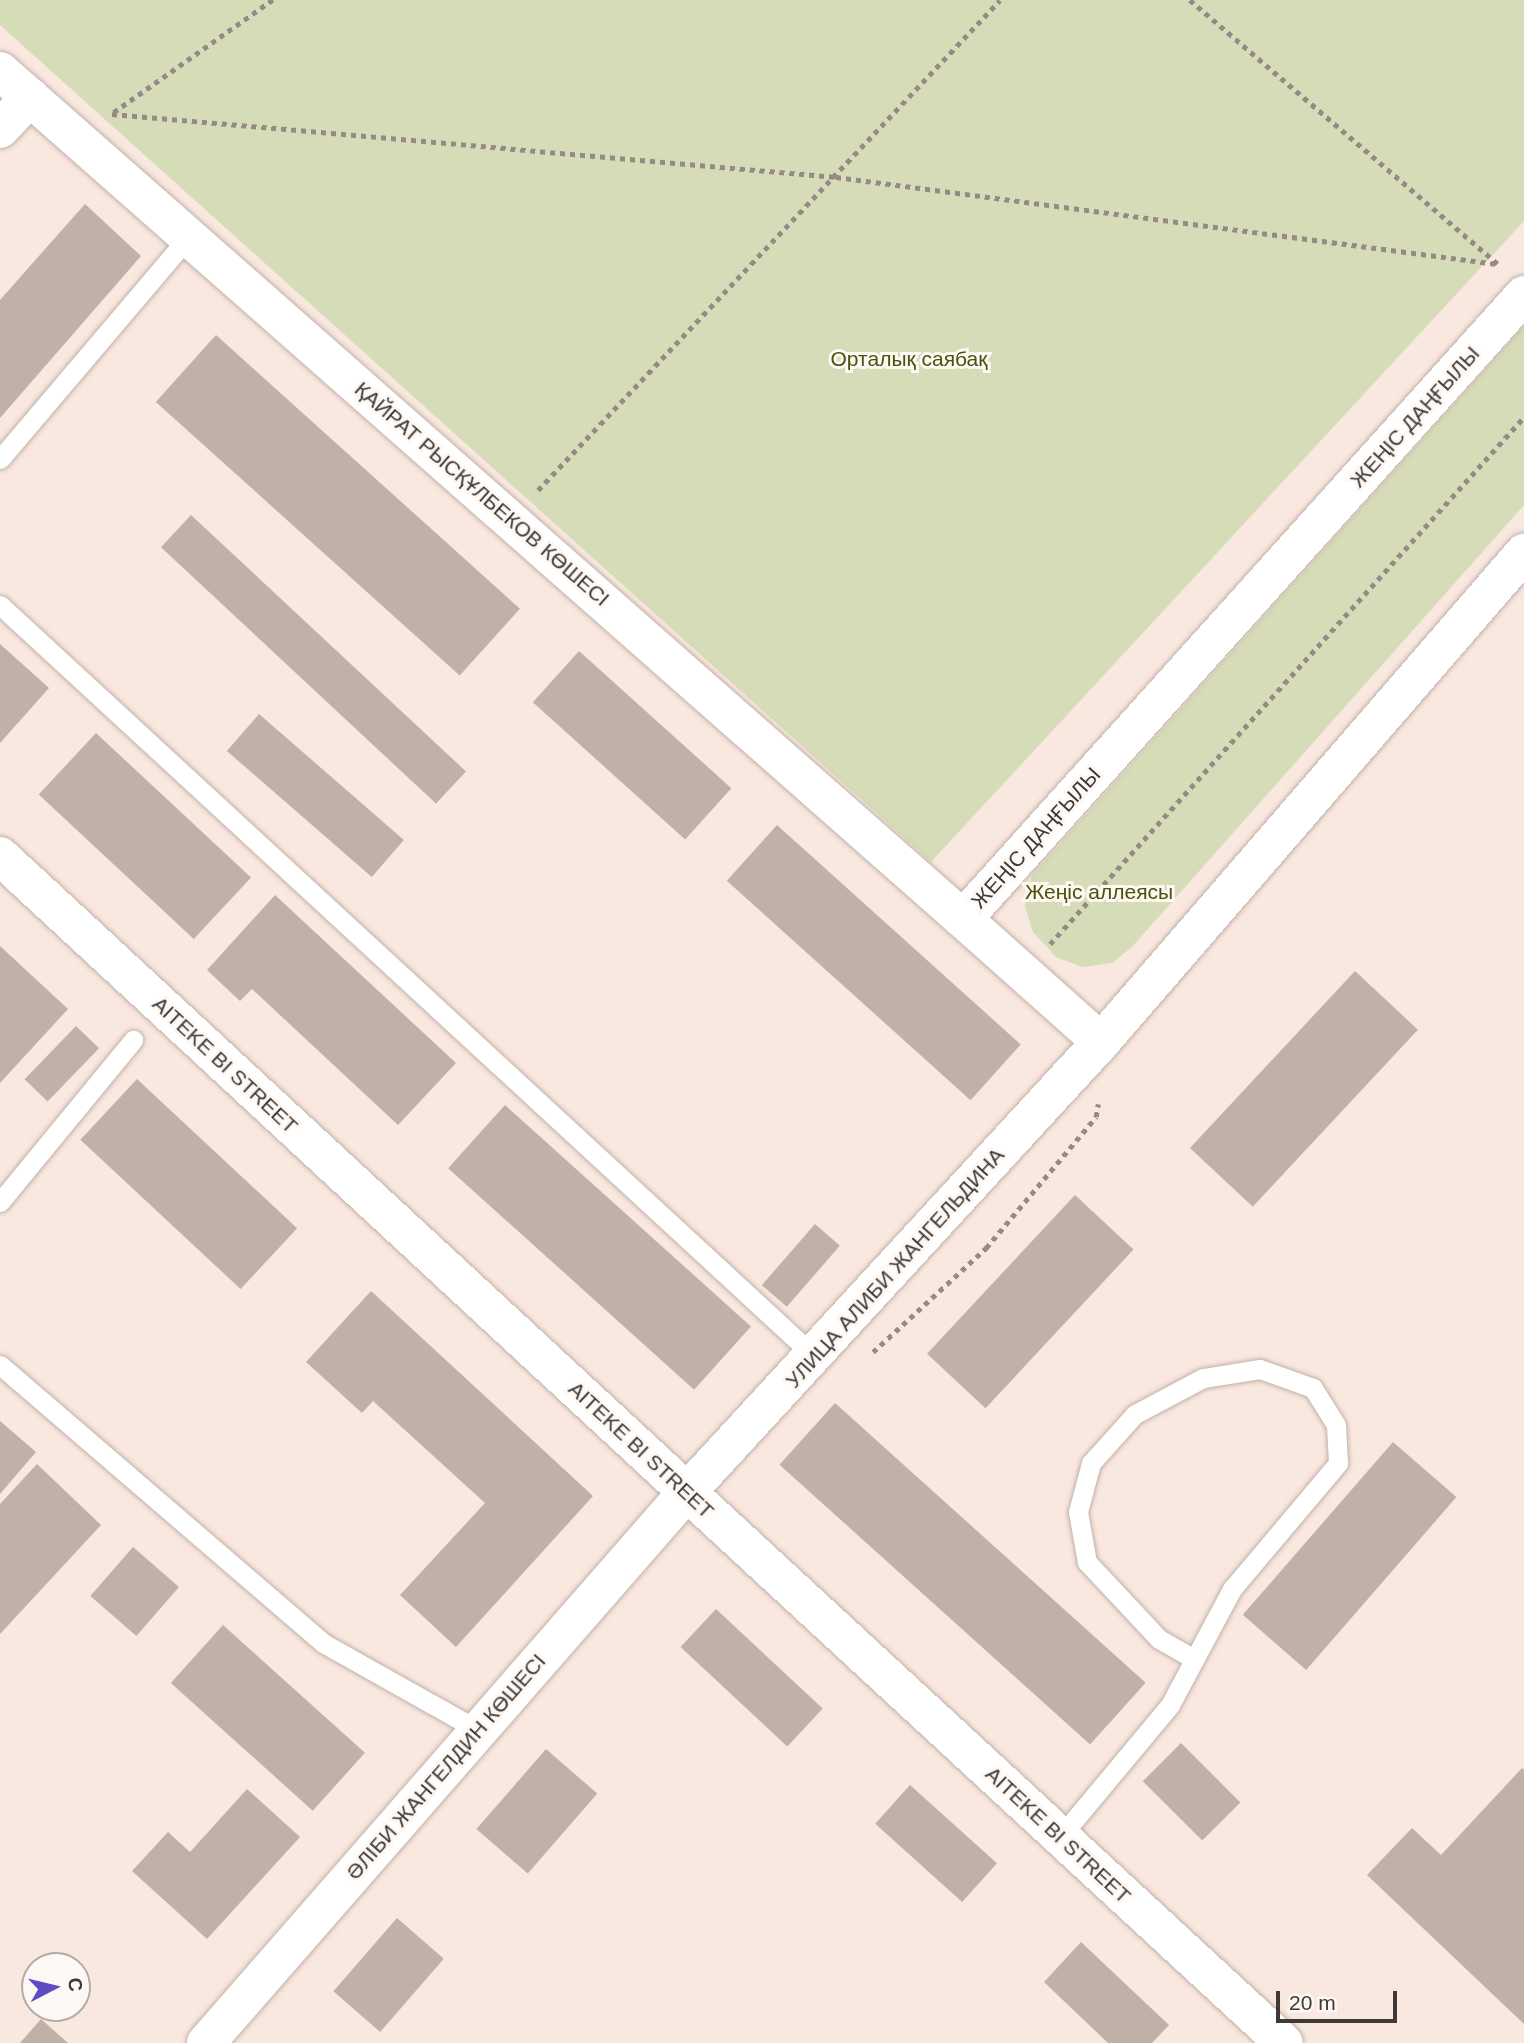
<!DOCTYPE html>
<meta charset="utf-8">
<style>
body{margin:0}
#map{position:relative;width:1524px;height:2043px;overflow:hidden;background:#f9e8df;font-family:Arial,sans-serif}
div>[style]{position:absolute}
.green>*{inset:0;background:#d6dcb7}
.building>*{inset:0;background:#c0b0a7;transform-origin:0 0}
.path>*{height:4.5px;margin-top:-2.25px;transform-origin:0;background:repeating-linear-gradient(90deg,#958a84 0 5px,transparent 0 10px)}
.roads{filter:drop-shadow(0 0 2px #c1b1a8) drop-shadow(0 0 2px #c1b1a8)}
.service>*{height:19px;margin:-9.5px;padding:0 9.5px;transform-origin:9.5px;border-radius:9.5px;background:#fff}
.minor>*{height:38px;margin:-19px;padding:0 19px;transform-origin:19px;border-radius:19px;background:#fff}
.tertiary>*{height:38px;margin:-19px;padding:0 19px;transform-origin:19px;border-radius:19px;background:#fff}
.secondary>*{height:38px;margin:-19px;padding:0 19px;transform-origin:19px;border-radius:19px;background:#fff}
span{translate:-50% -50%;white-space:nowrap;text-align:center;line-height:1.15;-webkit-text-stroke:6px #fef8f4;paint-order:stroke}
.park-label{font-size:21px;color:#4b520a}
.street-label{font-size:21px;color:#3f3935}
.north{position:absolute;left:21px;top:1952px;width:70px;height:70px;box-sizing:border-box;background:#fef8f4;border:2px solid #b2aca8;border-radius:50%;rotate:83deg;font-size:19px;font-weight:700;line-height:28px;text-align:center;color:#3f3935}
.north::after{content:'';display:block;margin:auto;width:24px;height:32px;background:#5e4cc5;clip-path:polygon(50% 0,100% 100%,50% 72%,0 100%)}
.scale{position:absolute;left:1276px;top:1991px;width:121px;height:32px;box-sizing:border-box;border:4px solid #3f3935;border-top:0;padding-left:9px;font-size:21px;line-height:24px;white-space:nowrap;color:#3f3935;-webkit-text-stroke:5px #fef8f4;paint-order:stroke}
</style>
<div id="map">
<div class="green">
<i style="clip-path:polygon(0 0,1524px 0,1524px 221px,931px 862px,0 25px)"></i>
<i style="clip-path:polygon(1524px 326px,1524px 505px,1131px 948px,1112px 963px,1082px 967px,1056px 957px,1033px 932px,1025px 907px,1032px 875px)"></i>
</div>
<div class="building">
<i style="clip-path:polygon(85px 204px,141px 256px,0 418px,0 300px)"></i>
<i style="left:216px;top:335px;width:409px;height:90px;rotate:42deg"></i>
<i style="left:191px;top:515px;width:376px;height:44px;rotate:43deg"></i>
<i style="clip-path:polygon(0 644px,49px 688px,0 743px)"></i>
<i style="left:579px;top:651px;width:205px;height:69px;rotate:42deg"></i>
<i style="left:259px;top:714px;width:192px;height:49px;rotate:41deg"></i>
<i style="left:96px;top:733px;width:212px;height:84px;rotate:43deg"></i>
<i style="left:777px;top:825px;width:328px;height:75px;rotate:42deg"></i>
<i style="clip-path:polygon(275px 895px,456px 1063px,398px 1125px,252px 989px,240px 1001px,207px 970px)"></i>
<i style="clip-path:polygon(0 946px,68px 1009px,0 1083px)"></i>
<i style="left:1355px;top:971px;width:86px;height:242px;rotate:43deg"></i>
<i style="left:76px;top:1026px;width:32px;height:74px;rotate:44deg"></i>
<i style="left:137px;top:1079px;width:219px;height:83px;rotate:43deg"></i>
<i style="left:505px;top:1105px;width:331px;height:85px;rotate:42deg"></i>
<i style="left:1075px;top:1195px;width:80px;height:217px;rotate:43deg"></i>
<i style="left:815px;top:1224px;width:33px;height:81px;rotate:41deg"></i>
<i style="clip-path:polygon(371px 1291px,593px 1496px,456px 1647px,400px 1595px,485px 1503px,373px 1401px,362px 1413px,306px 1362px)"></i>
<i style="left:835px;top:1403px;width:418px;height:83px;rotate:42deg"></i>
<i style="clip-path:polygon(0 1421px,36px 1452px,0 1494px)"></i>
<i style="left:1393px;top:1442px;width:84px;height:229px;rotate:41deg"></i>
<i style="clip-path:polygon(37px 1464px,101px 1525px,0 1634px,0 1504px)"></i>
<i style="left:133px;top:1547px;width:61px;height:65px;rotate:41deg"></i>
<i style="left:716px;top:1609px;width:146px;height:52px;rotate:43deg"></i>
<i style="left:223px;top:1625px;width:191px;height:78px;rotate:42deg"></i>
<i style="left:1181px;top:1743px;width:84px;height:54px;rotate:45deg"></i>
<i style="left:546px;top:1749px;width:68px;height:106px;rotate:41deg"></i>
<i style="clip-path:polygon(1522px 1768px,1524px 1770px,1524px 2024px,1367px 1875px,1412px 1828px,1441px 1855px)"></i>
<i style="left:910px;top:1785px;width:117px;height:52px;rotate:42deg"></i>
<i style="clip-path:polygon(247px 1789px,300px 1837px,207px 1939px,132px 1871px,168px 1832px,190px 1852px)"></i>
<i style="left:397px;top:1918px;width:62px;height:97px;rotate:41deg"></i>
<i style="clip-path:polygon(1081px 1942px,1169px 2025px,1152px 2043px,1108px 2043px,1044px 1982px)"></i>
<i style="clip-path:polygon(41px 2019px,68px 2043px,20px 2043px)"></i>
</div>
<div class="path">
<i style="left:273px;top:0;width:197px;rotate:144.7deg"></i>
<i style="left:112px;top:114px;width:727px;rotate:4.97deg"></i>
<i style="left:836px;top:177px;width:667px;rotate:7.5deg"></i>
<i style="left:1190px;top:0;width:406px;rotate:40.6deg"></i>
<i style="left:538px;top:490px;width:673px;rotate:-46.68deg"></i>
<i style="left:1050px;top:944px;width:709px;rotate:-48.03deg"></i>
<i style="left:873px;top:1352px;width:154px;rotate:-42.6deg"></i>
<i style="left:986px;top:1248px;width:171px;rotate:-50deg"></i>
<i style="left:1096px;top:1117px;width:13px;rotate:-81deg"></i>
</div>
<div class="roads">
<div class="service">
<i style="left:0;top:459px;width:291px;rotate:-49.7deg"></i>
<i style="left:0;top:605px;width:1108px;rotate:42.69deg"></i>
<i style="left:0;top:1202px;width:210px;rotate:-50.6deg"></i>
<i style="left:0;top:1365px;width:426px;rotate:40.7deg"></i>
<i style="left:323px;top:1643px;width:178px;rotate:29.3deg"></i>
<i style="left:1060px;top:1837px;width:172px;rotate:-50.2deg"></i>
<i style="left:1170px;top:1705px;width:132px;rotate:-61.9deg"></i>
<i style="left:1232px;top:1589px;width:165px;rotate:-49.9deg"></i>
<i style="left:1338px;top:1463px;width:38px;rotate:-93deg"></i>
<i style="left:1336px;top:1425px;width:44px;rotate:-121.9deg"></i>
<i style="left:1313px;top:1388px;width:56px;rotate:-160.3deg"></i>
<i style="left:1260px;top:1369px;width:58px;rotate:171deg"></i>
<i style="left:1203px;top:1378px;width:77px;rotate:152.1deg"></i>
<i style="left:1135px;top:1414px;width:66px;rotate:131.9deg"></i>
<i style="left:1091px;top:1463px;width:51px;rotate:104.9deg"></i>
<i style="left:1078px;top:1512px;width:51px;rotate:79.8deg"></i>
<i style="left:1087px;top:1562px;width:105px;rotate:46.9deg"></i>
<i style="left:1159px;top:1639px;width:40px;rotate:29.7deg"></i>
</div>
<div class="minor">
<i style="left:0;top:129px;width:44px;rotate:-46.8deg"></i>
</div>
<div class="tertiary">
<i style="left:0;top:71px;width:1283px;rotate:41.37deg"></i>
<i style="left:206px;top:2043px;width:731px;rotate:-48.88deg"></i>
<i style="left:687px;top:1492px;width:812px;rotate:42.71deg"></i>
</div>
<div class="secondary">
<i style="left:0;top:856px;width:936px;rotate:42.79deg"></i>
<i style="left:687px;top:1492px;width:611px;rotate:-47.39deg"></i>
<i style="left:1101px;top:1042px;width:647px;rotate:-49.14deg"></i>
<i style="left:1101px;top:1042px;width:185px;rotate:-138.3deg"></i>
<i style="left:963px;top:919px;width:839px;rotate:-48.04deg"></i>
</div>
</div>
<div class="park-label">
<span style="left:909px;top:359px">Орталық саябақ</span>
<span style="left:1099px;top:892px">Жеңіс аллеясы</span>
</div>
<div class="street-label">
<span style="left:1415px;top:417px;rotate:-48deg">ЖЕҢІС ДАҢҒЫЛЫ</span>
<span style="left:482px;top:494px;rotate:41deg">ҚАЙРАТ РЫСҚҰЛБЕКОВ КӨШЕСІ</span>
<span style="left:1036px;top:838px;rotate:-48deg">ЖЕҢІС ДАҢҒЫЛЫ</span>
<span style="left:225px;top:1065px;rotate:43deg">AITEKE BI STREET</span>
<span style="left:895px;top:1268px;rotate:-48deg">УЛИЦА АЛИБИ ЖАНГЕЛЬДИНА</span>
<span style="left:641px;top:1450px;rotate:43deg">AITEKE BI STREET</span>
<span style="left:446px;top:1767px;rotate:-49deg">ӘЛІБИ ЖАНГЕЛДИН КӨШЕСІ</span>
<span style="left:1058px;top:1835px;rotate:43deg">AITEKE BI STREET</span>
</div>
<div class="north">С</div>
<div class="scale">20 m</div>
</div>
